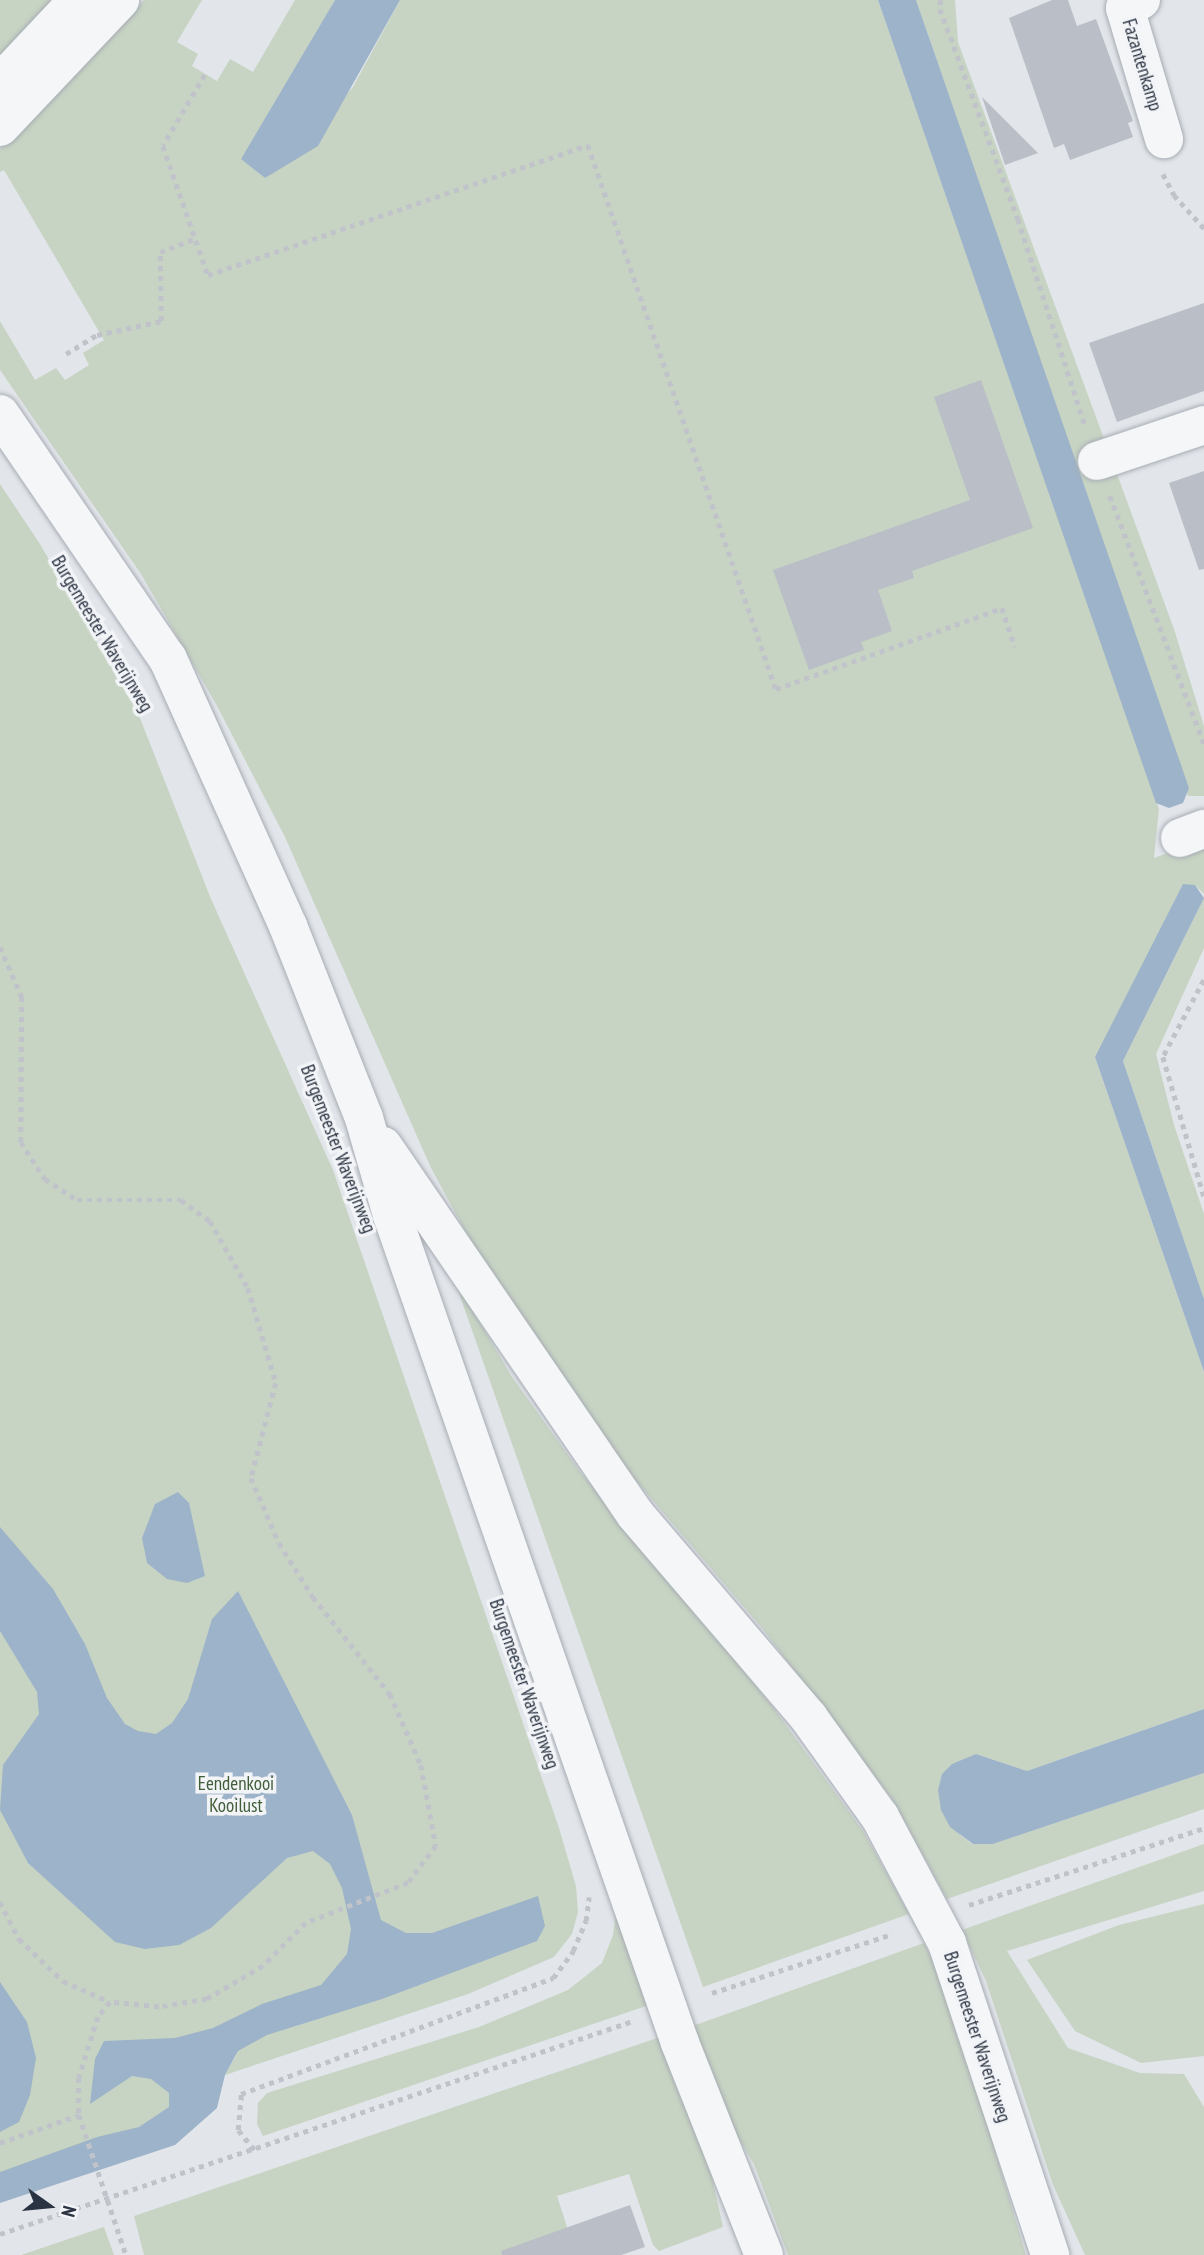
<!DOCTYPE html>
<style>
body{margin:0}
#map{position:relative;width:1204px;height:2255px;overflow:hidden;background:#e2e5ea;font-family:"PT Sans Narrow",sans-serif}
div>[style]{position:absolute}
.green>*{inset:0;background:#c7d4c3}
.water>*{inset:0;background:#9db3c9}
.building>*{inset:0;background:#b9bec7}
.path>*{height:4.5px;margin-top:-2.25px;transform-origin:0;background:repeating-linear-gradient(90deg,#c0c3c9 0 5px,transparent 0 10px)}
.roads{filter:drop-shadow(0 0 2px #a7acb4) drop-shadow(0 0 2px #a7acb4)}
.minor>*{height:38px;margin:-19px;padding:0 19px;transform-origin:19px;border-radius:19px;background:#f5f6f8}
span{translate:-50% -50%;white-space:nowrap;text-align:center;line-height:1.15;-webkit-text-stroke:7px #f2f4f7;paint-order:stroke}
.street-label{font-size:19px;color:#2a3342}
.park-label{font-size:19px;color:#3f5d37}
.north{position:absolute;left:14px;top:2171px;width:70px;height:70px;-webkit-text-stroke:5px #f2f4f7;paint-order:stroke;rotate:105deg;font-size:19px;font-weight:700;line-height:28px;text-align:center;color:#2a3342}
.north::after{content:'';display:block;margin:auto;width:24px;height:32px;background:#2a3342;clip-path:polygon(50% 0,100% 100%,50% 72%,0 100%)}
</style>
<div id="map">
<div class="green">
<i style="clip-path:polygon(0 0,51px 0,0 63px)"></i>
<i style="clip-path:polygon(144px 0,202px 0,177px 42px,198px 54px,192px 66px,217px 81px,230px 59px,253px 72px,295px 0,335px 0,242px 159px,265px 178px,285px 163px,353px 87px,400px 0,878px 0,1159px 809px,1154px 858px,1204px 840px,1204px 894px,1195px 885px,1095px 1057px,1204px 1372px,1204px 1709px,1027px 1771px,976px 1754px,960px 1835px,972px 1844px,993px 1844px,1204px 1773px,1204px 1809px,947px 1899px,892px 1799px,762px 1628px,619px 1461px,494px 1284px,431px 1168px,285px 837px,216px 704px,141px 574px,0 370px,0 321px,35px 380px,56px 368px,65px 380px,89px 365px,83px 353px,104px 340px,4px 170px,0 172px,0 149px)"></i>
<i style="clip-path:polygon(916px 0,955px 0,958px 42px,1174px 629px,1204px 726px,1204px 796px,1188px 796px)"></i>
<i style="clip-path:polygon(0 484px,40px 544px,138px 713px,211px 899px,333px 1170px,559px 1828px,576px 1886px,578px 1912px,572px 1934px,554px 1957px,468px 1994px,225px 2075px,238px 2052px,175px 2131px,0 2191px)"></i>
<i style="clip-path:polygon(1204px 898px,1204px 948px,1156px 1054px,1174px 1125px,1204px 1214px,1204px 1299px,1123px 1061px)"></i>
<i style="clip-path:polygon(454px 1279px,512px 1377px,581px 1473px,770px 1703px,863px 1831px,909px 1914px,703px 1987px)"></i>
<i style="clip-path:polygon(1204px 1844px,1204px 1891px,1007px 1951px,1068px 2048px,1140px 2073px,1184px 2074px,1204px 2107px,1204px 2255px,1085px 2255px,1053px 2185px,986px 1981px,962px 1930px)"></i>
<i style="clip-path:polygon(618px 1898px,655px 2003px,263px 2136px,257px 2124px,258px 2103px,267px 2093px,479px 2027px,568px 1990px,602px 1963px,613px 1935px)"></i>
<i style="clip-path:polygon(1204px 1904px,1204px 2056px,1141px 2063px,1075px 2031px,1027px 1960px,1119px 1925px)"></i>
<i style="clip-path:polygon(924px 1943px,948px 1991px,1026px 2255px,788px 2255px,754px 2164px,717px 2103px,687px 2028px)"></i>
<i style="clip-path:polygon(666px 2035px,699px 2119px,723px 2227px,659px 2251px,653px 2245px,629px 2174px,557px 2196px,568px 2230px,502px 2255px,144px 2255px,134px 2216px)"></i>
<i style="clip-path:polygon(104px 2227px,114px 2255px,21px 2255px)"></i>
</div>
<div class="water">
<i style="clip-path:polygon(335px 0,400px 0,318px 146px,265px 178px,241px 159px)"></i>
<i style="clip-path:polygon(878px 0,916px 0,1189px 788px,1183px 803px,1169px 808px,1156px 803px)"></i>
<i style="clip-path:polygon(1183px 884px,1195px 885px,1204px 898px,1123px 1061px,1204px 1299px,1204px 1372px,1095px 1057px)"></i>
<i style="clip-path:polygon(178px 1492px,189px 1503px,205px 1576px,187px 1583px,167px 1579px,147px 1563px,142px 1538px,155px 1504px)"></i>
<i style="clip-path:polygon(0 1527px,53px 1589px,85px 1644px,107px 1698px,125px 1724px,138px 1731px,156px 1734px,172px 1723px,188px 1699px,212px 1619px,238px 1591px,352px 1815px,381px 1920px,406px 1933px,432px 1933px,538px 1896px,545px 1926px,537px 1941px,382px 1999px,267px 2035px,238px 2051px,225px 2075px,217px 2108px,175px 2145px,0 2203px,0 2172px,97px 2137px,139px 2127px,169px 2107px,169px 2093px,151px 2079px,132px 2076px,90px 2104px,95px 2059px,104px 2041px,175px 2038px,213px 2028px,262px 2004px,321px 1985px,347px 1954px,351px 1929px,342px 1888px,330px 1864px,313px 1851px,287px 1858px,211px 1928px,179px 1945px,145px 1949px,115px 1942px,28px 1863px,0 1810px,3px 1765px,39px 1714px,37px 1692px,0 1631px)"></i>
<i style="clip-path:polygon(1204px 1709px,1204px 1773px,993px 1844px,973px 1844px,950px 1827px,941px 1810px,938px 1790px,942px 1774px,952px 1764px,976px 1754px,1027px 1771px)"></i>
<i style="clip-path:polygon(0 1982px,27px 2022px,36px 2058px,30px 2095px,19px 2122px,0 2132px)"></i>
</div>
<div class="building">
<i style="clip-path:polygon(1052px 0,1068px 0,1077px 26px,1096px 19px,1133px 121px,1128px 123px,1133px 137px,1070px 160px,1064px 144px,1054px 148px,1009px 18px)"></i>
<i style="clip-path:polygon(982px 97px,1038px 153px,1005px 165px)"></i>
<i style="clip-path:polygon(1204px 303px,1204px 391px,1117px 422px,1089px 343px)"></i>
<i style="clip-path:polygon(981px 380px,1033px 528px,912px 571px,914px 578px,878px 590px,892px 631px,861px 642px,864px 650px,809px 670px,773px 570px,970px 500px,934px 397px)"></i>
<i style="clip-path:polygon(1204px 471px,1204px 569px,1199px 570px,1169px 483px)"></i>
<i style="clip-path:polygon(630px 2205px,645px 2247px,621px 2255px,502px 2255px,501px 2251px)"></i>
</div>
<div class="path">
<i style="left:941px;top:0;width:9px;rotate:96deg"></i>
<i style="left:940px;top:9px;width:224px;rotate:69.6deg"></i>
<i style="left:1018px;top:219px;width:217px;rotate:72deg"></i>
<i style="left:205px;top:75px;width:82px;rotate:120.6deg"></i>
<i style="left:163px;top:146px;width:137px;rotate:70.8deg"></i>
<i style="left:208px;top:275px;width:402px;rotate:-18.9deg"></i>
<i style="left:588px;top:145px;width:576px;rotate:70.94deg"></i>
<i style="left:776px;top:689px;width:240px;rotate:-19.7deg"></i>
<i style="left:1002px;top:608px;width:41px;rotate:71.6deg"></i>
<i style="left:1163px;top:174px;width:24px;rotate:62deg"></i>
<i style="left:1174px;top:195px;width:45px;rotate:47.7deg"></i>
<i style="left:66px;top:354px;width:36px;rotate:-32deg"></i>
<i style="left:97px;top:335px;width:66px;rotate:-12.3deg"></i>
<i style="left:161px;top:321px;width:69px;rotate:-90.8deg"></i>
<i style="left:160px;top:252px;width:36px;rotate:-21deg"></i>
<i style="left:1110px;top:496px;width:265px;rotate:69.2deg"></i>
<i style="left:0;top:947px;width:55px;rotate:66.3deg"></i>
<i style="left:22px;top:997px;width:145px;rotate:90.4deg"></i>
<i style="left:21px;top:1142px;width:44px;rotate:57deg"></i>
<i style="left:45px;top:1179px;width:38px;rotate:33deg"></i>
<i style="left:77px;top:1200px;width:104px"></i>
<i style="left:181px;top:1200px;width:36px;rotate:36deg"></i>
<i style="left:210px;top:1221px;width:77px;rotate:60.4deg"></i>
<i style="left:248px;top:1288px;width:99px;rotate:73.6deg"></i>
<i style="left:276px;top:1383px;width:98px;rotate:104.7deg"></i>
<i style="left:251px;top:1478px;width:71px;rotate:66.7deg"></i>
<i style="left:279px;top:1543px;width:64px;rotate:57.8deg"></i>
<i style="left:313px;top:1597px;width:124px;rotate:51.6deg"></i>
<i style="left:390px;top:1694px;width:77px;rotate:66.4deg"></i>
<i style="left:421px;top:1765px;width:82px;rotate:79.5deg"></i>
<i style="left:436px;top:1846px;width:46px;rotate:127.1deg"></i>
<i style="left:408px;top:1883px;width:110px;rotate:158.6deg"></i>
<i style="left:306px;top:1923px;width:61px;rotate:135deg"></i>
<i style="left:263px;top:1966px;width:65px;rotate:149.5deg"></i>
<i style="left:207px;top:1999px;width:49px;rotate:170.5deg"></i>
<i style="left:159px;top:2007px;width:49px;rotate:-174.2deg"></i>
<i style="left:110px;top:2002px;width:19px;rotate:129deg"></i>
<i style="left:98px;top:2017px;width:64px;rotate:107.3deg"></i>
<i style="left:79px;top:2078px;width:37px;rotate:90deg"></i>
<i style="left:79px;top:2115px;width:148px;rotate:71.4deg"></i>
<i style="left:1204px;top:980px;width:87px;rotate:118deg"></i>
<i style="left:1163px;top:1057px;width:145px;rotate:73.6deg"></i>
<i style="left:0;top:1902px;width:42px;rotate:62.8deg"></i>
<i style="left:19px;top:1939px;width:61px;rotate:43.7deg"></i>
<i style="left:63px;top:1981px;width:51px;rotate:24.1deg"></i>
<i style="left:969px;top:1905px;width:247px;rotate:-18.1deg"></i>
<i style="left:712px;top:1993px;width:190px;rotate:-18.1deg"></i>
<i style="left:0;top:2143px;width:84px;rotate:-19.5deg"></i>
<i style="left:254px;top:2150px;width:26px;rotate:-129deg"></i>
<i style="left:238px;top:2130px;width:36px;rotate:-85deg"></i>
<i style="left:241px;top:2094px;width:333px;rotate:-20.4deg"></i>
<i style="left:553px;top:1978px;width:34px;rotate:-53deg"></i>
<i style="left:573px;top:1951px;width:33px;rotate:-67deg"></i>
<i style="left:586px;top:1921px;width:24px;rotate:-83deg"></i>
<i style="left:0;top:2234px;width:668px;rotate:-18.6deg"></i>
</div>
<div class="roads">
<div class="minor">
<i style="left:1141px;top:0;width:18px;rotate:153deg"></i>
<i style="left:1125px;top:8px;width:137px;rotate:73.4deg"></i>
<i style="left:0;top:83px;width:114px;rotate:-46.8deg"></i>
<i style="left:0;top:127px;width:175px;rotate:-46.6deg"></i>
<i style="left:0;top:414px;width:297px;rotate:55.6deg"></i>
<i style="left:168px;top:659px;width:293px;rotate:65.8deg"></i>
<i style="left:288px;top:926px;width:206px;rotate:68.4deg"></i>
<i style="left:364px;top:1118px;width:101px;rotate:73.9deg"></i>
<i style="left:392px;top:1215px;width:877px;rotate:70.82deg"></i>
<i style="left:680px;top:2043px;width:228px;rotate:68.4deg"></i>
<i style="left:1097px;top:461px;width:113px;rotate:-18.6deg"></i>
<i style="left:1180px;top:838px;width:26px;rotate:-21deg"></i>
<i style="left:383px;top:1146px;width:446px;rotate:55.6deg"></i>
<i style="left:635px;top:1514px;width:268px;rotate:49.5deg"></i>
<i style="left:809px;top:1718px;width:122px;rotate:54.4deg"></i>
<i style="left:880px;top:1817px;width:143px;rotate:62deg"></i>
<i style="left:947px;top:1943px;width:329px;rotate:71.7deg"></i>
</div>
</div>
<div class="street-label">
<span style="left:1142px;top:65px;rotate:73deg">Fazantenkamp</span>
<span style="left:102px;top:634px;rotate:59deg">Burgemeester Waverijnweg</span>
<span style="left:338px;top:1149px;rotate:69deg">Burgemeester Waverijnweg</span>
<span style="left:524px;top:1684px;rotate:71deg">Burgemeester Waverijnweg</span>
<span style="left:977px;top:2037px;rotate:72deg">Burgemeester Waverijnweg</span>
</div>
<div class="park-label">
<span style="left:236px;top:1795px">Eendenkooi<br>Kooilust</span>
</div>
<div class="north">N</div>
</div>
